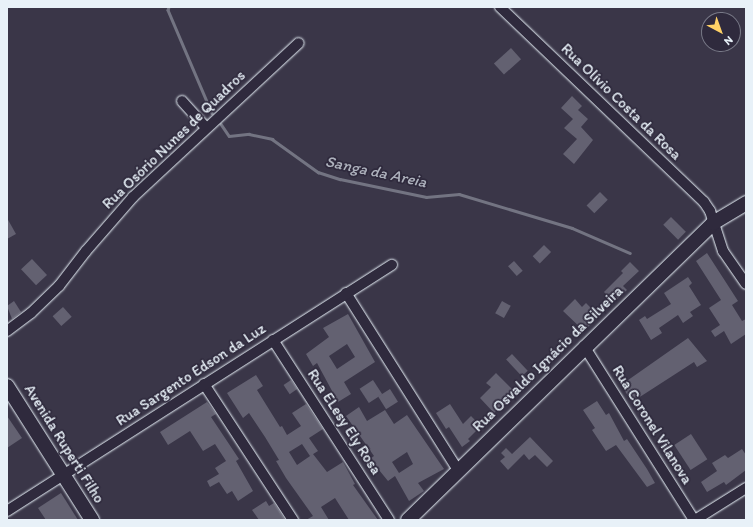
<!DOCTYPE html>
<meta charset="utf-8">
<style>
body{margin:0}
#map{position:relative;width:753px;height:527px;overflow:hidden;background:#3a3648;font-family:Itim,sans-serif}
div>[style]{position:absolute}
.stream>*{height:2.5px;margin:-1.25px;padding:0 1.25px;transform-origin:1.25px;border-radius:1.25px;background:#737482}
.building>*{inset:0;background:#636171;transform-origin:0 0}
.roads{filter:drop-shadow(0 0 1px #e8f1f8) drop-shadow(0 0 1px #e8f1f8)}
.street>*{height:10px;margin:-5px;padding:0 5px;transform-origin:5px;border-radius:5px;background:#2f2a3d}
.secondary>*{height:14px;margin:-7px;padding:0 7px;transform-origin:7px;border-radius:7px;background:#2f2a3d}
span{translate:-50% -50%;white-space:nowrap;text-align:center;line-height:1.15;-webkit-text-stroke:3.5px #2f2a3d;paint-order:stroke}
.street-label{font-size:15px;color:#e8f1f8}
.water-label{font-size:16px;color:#aeb2bd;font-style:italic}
.frame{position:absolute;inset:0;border:8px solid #e8f1f8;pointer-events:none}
.north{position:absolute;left:701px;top:12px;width:40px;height:40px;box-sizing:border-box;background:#2f2a3d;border:1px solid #797a88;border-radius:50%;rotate:139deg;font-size:11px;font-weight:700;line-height:16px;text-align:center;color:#e8f1f8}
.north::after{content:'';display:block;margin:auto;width:14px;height:18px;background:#ffd166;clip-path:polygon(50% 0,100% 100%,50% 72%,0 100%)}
</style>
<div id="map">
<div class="stream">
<i style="left:169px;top:7px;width:3px;rotate:108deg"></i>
<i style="left:168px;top:10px;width:112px;rotate:66.9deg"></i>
<i style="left:221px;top:124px;width:14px;rotate:56deg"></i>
<i style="left:229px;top:136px;width:20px;rotate:-6deg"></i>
<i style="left:249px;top:134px;width:24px;rotate:12deg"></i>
<i style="left:272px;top:139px;width:57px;rotate:35.7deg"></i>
<i style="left:318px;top:172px;width:23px;rotate:18deg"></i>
<i style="left:340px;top:179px;width:88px;rotate:11.8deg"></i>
<i style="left:426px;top:197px;width:33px;rotate:-5deg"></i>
<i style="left:459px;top:194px;width:118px;rotate:16.7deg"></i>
<i style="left:572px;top:228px;width:63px;rotate:23.3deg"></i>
</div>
<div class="building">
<i style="left:511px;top:48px;width:15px;height:23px;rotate:48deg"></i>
<i style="clip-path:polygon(572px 96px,582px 106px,578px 110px,588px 119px,581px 127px,593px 140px,574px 164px,563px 154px,577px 139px,564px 128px,573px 119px,561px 108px)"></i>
<i style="left:600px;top:192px;width:11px;height:19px;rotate:45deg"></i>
<i style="left:671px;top:217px;width:21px;height:11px;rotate:45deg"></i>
<i style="clip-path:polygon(7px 218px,16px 234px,7px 239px)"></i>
<i style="left:544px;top:245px;width:10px;height:16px;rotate:45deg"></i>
<i style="clip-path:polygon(707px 253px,738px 301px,732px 305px,742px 321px,746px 319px,746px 334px,731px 344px,724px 331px,715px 337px,711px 331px,720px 325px,709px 308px,721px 300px,696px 261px)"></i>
<i style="left:32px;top:259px;width:22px;height:15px;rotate:47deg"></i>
<i style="left:514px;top:261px;width:13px;height:8px;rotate:48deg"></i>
<i style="clip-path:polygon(630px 262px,639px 271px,623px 286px,627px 290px,614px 302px,604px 292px,623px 273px,621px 271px)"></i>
<i style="clip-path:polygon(688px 277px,692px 283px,689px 286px,701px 305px,690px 312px,693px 316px,683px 323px,678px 315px,659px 328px,662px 333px,651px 340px,639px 320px,645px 316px,647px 319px,671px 304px,664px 293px)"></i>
<i style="clip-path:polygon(575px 299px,582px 307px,586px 303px,599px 316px,584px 331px,563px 311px)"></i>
<i style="clip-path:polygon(14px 301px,21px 312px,12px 319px,7px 306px)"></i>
<i style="left:502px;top:301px;width:10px;height:14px;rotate:29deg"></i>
<i style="left:63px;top:307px;width:13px;height:14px;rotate:48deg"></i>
<i style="clip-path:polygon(evenodd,348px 314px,375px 362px,344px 382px,351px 394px,338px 402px,317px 363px,313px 366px,306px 354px,329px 337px,323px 328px,348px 314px,347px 344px,355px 357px,337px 369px,329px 356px,347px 344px)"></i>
<i style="clip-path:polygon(688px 338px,707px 361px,697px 367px,694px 362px,632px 402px,621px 385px)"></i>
<i style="left:512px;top:354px;width:23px;height:8px;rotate:47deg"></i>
<i style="clip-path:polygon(496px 373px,513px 390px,500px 402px,503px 404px,494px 413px,480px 398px,491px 387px,486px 383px)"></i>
<i style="clip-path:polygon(256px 375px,263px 386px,257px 390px,280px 427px,282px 426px,287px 435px,301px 426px,292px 413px,306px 404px,323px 429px,309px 438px,318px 451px,310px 456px,302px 444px,289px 452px,297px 465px,313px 454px,327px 472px,343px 462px,355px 484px,353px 485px,378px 520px,349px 520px,335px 498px,321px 507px,329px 520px,306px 520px,313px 516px,286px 478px,276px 461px,279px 460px,265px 437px,249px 413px,243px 418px,227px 393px)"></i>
<i style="left:291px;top:380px;width:11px;height:9px;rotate:56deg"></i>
<i style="left:373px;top:380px;width:17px;height:16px;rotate:57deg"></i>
<i style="left:390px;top:389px;width:15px;height:14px;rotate:58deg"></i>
<i style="clip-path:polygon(597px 401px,606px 415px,609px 413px,624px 441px,627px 439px,647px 469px,655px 483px,647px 487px,616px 445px,606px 451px,592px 430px,595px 428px,583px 410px)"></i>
<i style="clip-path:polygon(207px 402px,216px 414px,211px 417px,239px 459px,236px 461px,253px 491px,238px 501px,232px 491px,227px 494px,219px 482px,210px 487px,207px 481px,219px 474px,215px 468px,226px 461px,215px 444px,203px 451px,190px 431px,168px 445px,160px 432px)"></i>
<i style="clip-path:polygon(450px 404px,463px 424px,471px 416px,481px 426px,468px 439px,470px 441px,462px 447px,449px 427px,446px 429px,436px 413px)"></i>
<i style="clip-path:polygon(evenodd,359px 407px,367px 421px,385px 410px,394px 424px,407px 415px,444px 469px,418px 483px,424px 491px,409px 501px,395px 476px,388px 481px,379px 470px,371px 458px,374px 456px,346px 416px,359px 407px,407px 452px,413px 464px,399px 473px,392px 462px,407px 452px)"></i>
<i style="clip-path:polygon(7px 416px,22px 438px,7px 448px)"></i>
<i style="left:691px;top:434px;width:30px;height:20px;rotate:57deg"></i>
<i style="clip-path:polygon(530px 437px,553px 461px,547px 467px,535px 455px,529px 460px,524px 454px,508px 470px,500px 461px,505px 457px,501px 453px,506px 448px,512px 454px)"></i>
<i style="clip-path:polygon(742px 449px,746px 455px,746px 470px,726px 485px,724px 482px,707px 492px,701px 482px,717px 471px,712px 463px,725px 455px,728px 458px)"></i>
<i style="clip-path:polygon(61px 493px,78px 520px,46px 520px,38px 508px)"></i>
<i style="clip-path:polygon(266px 501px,269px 506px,274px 503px,285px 520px,259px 520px,252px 510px)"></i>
</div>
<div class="roads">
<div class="street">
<i style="left:500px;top:7px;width:282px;rotate:43.7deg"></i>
<i style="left:704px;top:202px;width:11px;rotate:56deg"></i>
<i style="left:710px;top:211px;width:42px;rotate:72deg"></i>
<i style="left:723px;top:251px;width:40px;rotate:55.1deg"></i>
<i style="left:182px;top:101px;width:36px;rotate:48deg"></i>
<i style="left:346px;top:293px;width:209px;rotate:57.7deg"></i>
<i style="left:7px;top:331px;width:30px;rotate:-37deg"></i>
<i style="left:31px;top:313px;width:39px;rotate:-44deg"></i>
<i style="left:59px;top:286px;width:44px;rotate:-52.4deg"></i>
<i style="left:86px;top:251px;width:72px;rotate:-49deg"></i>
<i style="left:133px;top:197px;width:226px;rotate:-42.9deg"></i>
<i style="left:273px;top:340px;width:214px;rotate:57.2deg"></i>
<i style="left:584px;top:346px;width:206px;rotate:57.7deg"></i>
<i style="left:204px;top:384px;width:163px;rotate:56.8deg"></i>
<i style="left:7px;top:511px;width:457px;rotate:-32.6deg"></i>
<i style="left:695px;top:520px;width:60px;rotate:-32.1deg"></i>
</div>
<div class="secondary">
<i style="left:7px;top:386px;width:159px;rotate:57.6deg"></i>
<i style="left:408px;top:520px;width:426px;rotate:-44.2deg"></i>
<i style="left:713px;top:223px;width:39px;rotate:-31deg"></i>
</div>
</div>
<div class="street-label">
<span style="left:621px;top:102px;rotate:44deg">Rua Olívio Costa da Rosa</span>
<span style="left:174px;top:140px;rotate:-44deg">Rua Osório Nunes de Quadros</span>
<span style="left:548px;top:359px;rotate:-44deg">Rua Osvaldo Ignácio da Silveira</span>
<span style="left:191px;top:375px;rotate:-33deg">Rua Sargento Edson da Luz</span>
<span style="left:344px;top:422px;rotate:57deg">Rua ELesy Ely Rosa</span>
<span style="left:652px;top:425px;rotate:58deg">Rua Coronel Vilanova</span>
<span style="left:64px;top:444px;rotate:58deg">Avenida Ruperti Filho</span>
</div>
<div class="water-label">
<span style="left:376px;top:172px;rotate:12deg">Sanga da Areia</span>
</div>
<div class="frame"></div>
<div class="north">N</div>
</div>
